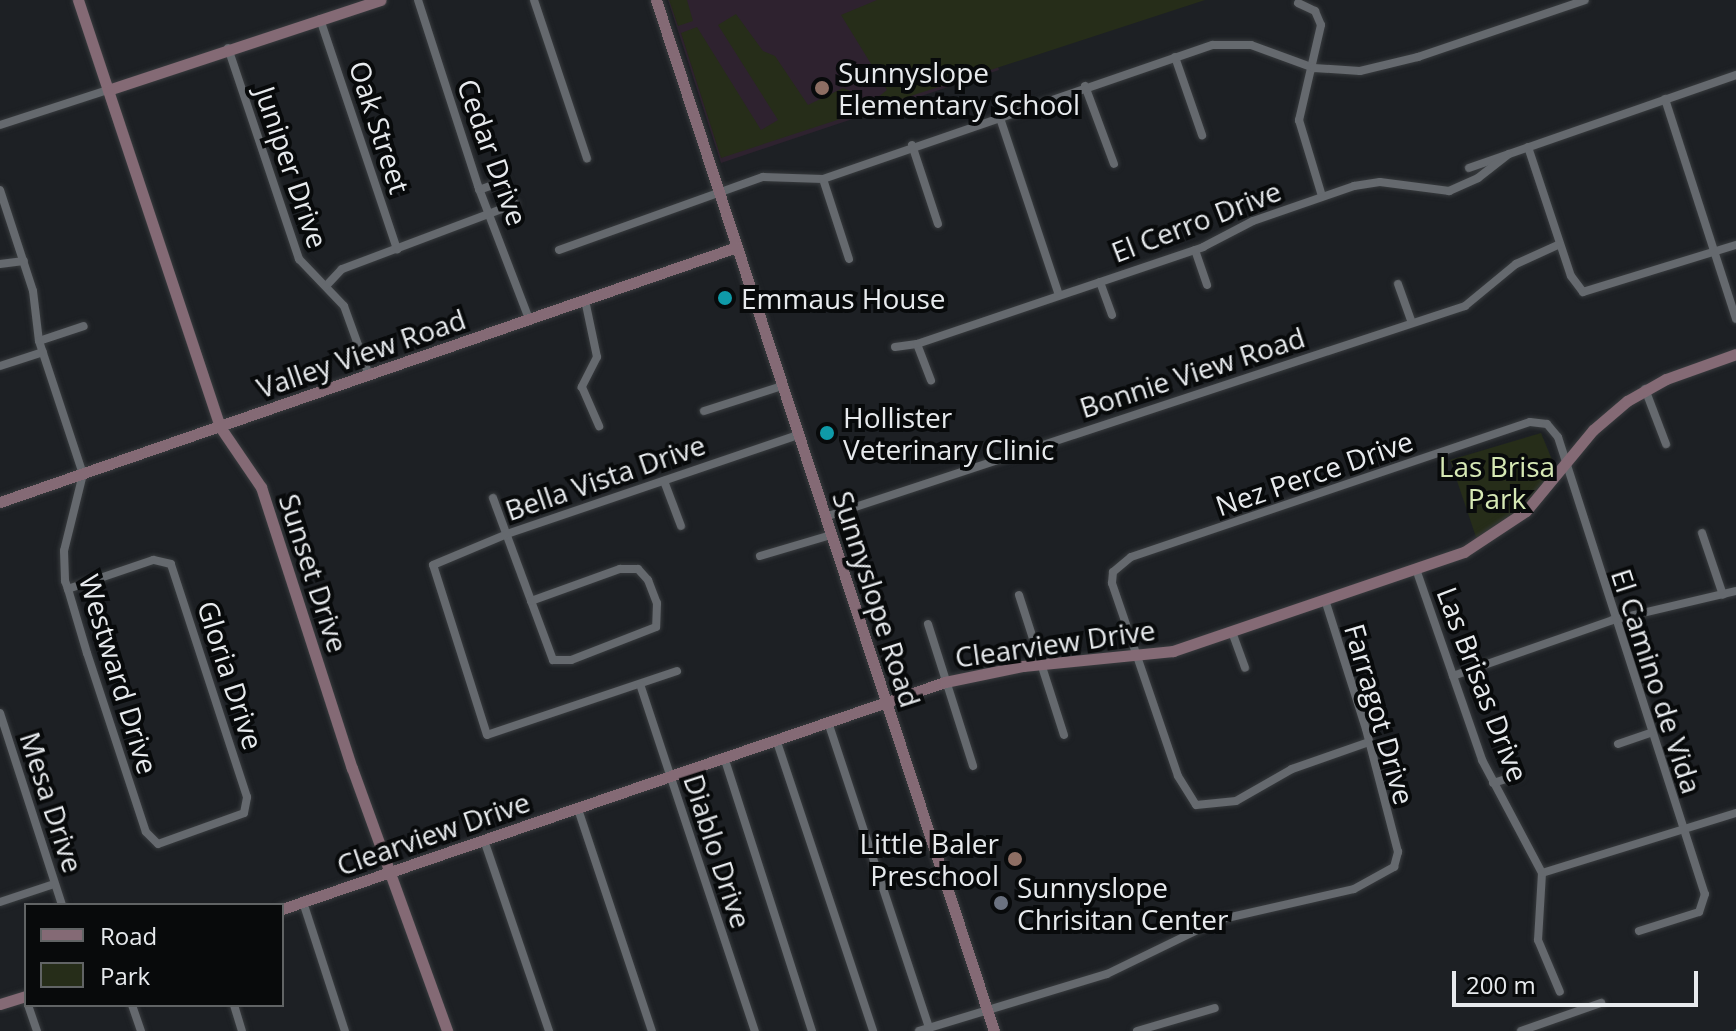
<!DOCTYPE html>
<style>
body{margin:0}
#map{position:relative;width:1736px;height:1031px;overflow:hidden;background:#1d2024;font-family:"Open Sans",sans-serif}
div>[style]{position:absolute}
.education>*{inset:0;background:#2e222f}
.green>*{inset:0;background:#262d19}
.stream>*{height:2px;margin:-1px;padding:0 1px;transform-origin:1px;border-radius:1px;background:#2c5051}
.roads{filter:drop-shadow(0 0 2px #383b3e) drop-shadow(0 0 2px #383b3e)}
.street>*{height:8px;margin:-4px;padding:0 4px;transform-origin:4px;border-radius:4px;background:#65696e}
.secondary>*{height:11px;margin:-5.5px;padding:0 5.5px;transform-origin:5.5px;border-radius:5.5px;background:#846a75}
.dots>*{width:22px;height:22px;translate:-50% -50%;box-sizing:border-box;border:4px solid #080a0b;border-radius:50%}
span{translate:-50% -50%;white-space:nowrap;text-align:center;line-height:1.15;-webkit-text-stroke:8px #080a0b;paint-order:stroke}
.poi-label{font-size:28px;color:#e7eaed}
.left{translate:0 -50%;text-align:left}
.right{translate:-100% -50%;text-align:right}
.street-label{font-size:28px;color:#e7eaed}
.park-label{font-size:28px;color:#d6e9b5}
.legend{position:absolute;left:24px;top:903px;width:260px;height:104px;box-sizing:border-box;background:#080a0b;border:2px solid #616465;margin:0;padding:10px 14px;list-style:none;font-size:24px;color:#e7eaed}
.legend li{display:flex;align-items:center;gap:16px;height:40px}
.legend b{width:40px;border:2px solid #616465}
.scale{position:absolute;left:1452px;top:971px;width:246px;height:36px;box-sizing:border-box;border:4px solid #e7eaed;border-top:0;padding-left:10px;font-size:24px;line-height:28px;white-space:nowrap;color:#e7eaed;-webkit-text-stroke:6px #080a0b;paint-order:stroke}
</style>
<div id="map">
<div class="education">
<i style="clip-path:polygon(668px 0,975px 0,999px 70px,721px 163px)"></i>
</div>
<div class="green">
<i style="clip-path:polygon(669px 0,687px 0,693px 21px,678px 26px)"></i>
<i style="clip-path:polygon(877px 0,1205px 0,721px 158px,681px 33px,697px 27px,761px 130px,778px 120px,718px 25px,736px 14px,763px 51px,775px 56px,808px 105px,843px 88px,860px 95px,867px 106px,887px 90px,841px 15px)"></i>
<i style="clip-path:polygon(1541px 433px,1555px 467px,1553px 473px,1528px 503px,1477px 540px,1450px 460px)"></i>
</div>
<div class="stream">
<i style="left:1735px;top:1031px;width:1px;rotate:-45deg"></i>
</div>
<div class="roads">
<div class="street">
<i style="left:418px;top:0;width:195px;rotate:72.1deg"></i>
<i style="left:478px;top:186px;width:142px;rotate:69deg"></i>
<i style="left:534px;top:0;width:167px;rotate:71.5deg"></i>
<i style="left:1298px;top:3px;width:19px;rotate:25deg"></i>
<i style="left:1315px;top:11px;width:15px;rotate:67deg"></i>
<i style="left:1321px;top:25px;width:98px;rotate:103deg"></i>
<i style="left:1299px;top:120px;width:79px;rotate:73.2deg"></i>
<i style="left:320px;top:19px;width:243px;rotate:71.5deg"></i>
<i style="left:228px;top:48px;width:223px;rotate:71.4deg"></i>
<i style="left:299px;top:259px;width:65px;rotate:46.2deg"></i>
<i style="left:344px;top:306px;width:73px;rotate:70.1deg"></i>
<i style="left:1175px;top:57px;width:83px;rotate:70.9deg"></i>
<i style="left:1085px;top:86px;width:83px;rotate:69.6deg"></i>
<i style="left:1665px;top:99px;width:231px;rotate:72.1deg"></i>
<i style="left:999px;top:115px;width:190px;rotate:71.6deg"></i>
<i style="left:0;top:125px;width:114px;rotate:-18deg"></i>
<i style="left:912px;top:145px;width:83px;rotate:71.8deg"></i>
<i style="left:1528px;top:147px;width:136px;rotate:71.6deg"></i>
<i style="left:1571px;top:276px;width:20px;rotate:53deg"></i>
<i style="left:1583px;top:292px;width:160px;rotate:-17.1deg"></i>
<i style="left:1469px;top:168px;width:283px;rotate:-19.2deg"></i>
<i style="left:823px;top:179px;width:84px;rotate:72deg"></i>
<i style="left:0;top:190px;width:106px;rotate:71.9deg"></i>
<i style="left:33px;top:291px;width:50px;rotate:83.2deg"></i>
<i style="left:39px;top:341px;width:140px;rotate:71.7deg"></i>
<i style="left:83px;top:474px;width:79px;rotate:103.9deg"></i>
<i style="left:64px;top:551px;width:30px;rotate:88deg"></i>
<i style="left:65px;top:581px;width:9px;rotate:69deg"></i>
<i style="left:68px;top:589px;width:67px;rotate:73.5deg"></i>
<i style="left:87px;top:653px;width:188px;rotate:71.8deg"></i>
<i style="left:146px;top:832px;width:17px;rotate:45deg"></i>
<i style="left:158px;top:844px;width:91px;rotate:-19.8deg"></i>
<i style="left:244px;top:813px;width:16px;rotate:-79deg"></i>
<i style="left:247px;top:797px;width:245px;rotate:-108.1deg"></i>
<i style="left:171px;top:564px;width:18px;rotate:-167deg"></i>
<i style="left:153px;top:560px;width:90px;rotate:161.2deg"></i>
<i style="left:479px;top:190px;width:27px;rotate:-20deg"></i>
<i style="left:559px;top:250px;width:217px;rotate:-19.7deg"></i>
<i style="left:763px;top:177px;width:60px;rotate:1.9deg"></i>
<i style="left:823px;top:179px;width:412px;rotate:-19deg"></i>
<i style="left:1213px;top:45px;width:38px"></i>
<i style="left:1251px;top:45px;width:67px;rotate:20.1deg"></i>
<i style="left:1314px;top:68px;width:46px;rotate:3.7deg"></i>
<i style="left:1360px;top:71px;width:60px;rotate:-13.6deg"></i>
<i style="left:1418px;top:57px;width:176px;rotate:-18.8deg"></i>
<i style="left:1195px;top:250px;width:37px;rotate:71deg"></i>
<i style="left:0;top:264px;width:24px;rotate:-7deg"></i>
<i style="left:1100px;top:282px;width:35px;rotate:70deg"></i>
<i style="left:1398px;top:284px;width:41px;rotate:70.3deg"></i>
<i style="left:326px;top:286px;width:23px;rotate:-47deg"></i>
<i style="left:342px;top:269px;width:185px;rotate:-20.6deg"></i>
<i style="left:585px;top:300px;width:58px;rotate:78.1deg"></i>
<i style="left:597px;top:357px;width:34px;rotate:117deg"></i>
<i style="left:582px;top:387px;width:43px;rotate:66.4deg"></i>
<i style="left:39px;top:341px;width:47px;rotate:-18.4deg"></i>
<i style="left:917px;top:344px;width:39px;rotate:69deg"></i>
<i style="left:895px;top:347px;width:22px;rotate:-8deg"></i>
<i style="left:917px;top:344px;width:302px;rotate:-18.7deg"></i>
<i style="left:1203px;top:247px;width:56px;rotate:-27.5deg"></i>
<i style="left:1253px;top:221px;width:107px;rotate:-19.1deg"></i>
<i style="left:1354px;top:186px;width:26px;rotate:-9deg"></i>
<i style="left:1380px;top:182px;width:70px;rotate:7.4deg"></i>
<i style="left:1449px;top:191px;width:32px;rotate:-24deg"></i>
<i style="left:1478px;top:178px;width:39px;rotate:-38deg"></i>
<i style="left:0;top:366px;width:45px;rotate:-18deg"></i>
<i style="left:1645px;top:389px;width:59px;rotate:69.1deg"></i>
<i style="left:704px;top:411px;width:82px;rotate:-17.8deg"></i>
<i style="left:664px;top:481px;width:48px;rotate:69.3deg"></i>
<i style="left:493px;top:498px;width:110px;rotate:69.7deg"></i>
<i style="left:825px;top:517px;width:674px;rotate:-18.25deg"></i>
<i style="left:1465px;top:306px;width:66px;rotate:-39.5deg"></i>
<i style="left:1516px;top:264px;width:48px;rotate:-24.4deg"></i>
<i style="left:1702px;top:533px;width:65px;rotate:71.3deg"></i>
<i style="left:760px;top:556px;width:74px;rotate:-16.5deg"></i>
<i style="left:620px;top:569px;width:18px"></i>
<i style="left:638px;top:569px;width:15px;rotate:48deg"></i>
<i style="left:648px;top:580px;width:25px;rotate:69deg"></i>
<i style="left:657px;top:603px;width:24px;rotate:92deg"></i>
<i style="left:656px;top:627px;width:91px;rotate:158.8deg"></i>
<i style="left:571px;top:660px;width:18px;rotate:180deg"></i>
<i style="left:553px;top:660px;width:63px;rotate:-110.4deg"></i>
<i style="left:531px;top:601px;width:95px;rotate:-19.8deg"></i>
<i style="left:1416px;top:569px;width:202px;rotate:70.9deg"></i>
<i style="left:1482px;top:760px;width:128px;rotate:62deg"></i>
<i style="left:1542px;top:873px;width:67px;rotate:93.4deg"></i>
<i style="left:1538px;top:940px;width:56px;rotate:67.1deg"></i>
<i style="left:1019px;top:595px;width:147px;rotate:72.2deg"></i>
<i style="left:928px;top:624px;width:149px;rotate:72.4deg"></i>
<i style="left:1232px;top:632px;width:38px;rotate:70deg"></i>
<i style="left:677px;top:671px;width:200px;rotate:161.4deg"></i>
<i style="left:487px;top:735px;width:178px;rotate:-107.6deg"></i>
<i style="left:433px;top:565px;width:80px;rotate:-22.7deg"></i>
<i style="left:507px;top:534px;width:306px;rotate:-18.8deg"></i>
<i style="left:1453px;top:676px;width:170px;rotate:-19.3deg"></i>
<i style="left:1613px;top:620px;width:126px;rotate:-13.3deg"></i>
<i style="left:640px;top:684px;width:366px;rotate:71.7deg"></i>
<i style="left:0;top:713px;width:202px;rotate:72.1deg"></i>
<i style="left:828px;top:722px;width:322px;rotate:71.7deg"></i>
<i style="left:776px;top:739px;width:308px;rotate:71.6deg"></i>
<i style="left:1369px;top:742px;width:82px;rotate:160.7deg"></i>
<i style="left:1292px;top:769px;width:64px;rotate:150.3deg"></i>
<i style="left:1236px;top:801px;width:40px;rotate:174.3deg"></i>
<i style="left:1196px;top:805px;width:34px;rotate:-122deg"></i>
<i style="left:1178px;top:776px;width:204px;rotate:-108.9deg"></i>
<i style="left:1112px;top:583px;width:11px;rotate:-85deg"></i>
<i style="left:1113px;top:572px;width:23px;rotate:-40deg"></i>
<i style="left:1131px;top:557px;width:421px;rotate:-18.7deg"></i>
<i style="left:1530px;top:422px;width:17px;rotate:7deg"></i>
<i style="left:1547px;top:424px;width:17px;rotate:50deg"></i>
<i style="left:1558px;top:437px;width:480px;rotate:72.2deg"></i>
<i style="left:1705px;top:894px;width:19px;rotate:108deg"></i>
<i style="left:1699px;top:912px;width:63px;rotate:162.4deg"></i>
<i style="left:1618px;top:744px;width:34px;rotate:-19deg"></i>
<i style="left:724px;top:757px;width:288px;rotate:72.2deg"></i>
<i style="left:1493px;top:783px;width:27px;rotate:-17deg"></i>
<i style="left:578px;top:809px;width:234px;rotate:71.6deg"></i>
<i style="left:484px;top:840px;width:202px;rotate:71.2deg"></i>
<i style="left:1542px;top:873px;width:203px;rotate:-17.2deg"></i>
<i style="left:0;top:902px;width:57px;rotate:-18.4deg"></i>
<i style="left:303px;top:902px;width:136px;rotate:72deg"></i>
<i style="left:28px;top:1005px;width:28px;rotate:71deg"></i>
<i style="left:132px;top:1005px;width:28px;rotate:71deg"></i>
<i style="left:234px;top:1005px;width:27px;rotate:73deg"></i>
<i style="left:919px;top:1031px;width:196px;rotate:-16.9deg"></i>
<i style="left:1107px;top:974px;width:123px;rotate:-25.9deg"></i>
<i style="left:1218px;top:920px;width:139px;rotate:-12.8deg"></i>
<i style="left:1354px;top:889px;width:46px;rotate:-28.8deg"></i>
<i style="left:1394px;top:867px;width:16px;rotate:-75deg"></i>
<i style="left:1398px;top:852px;width:127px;rotate:-104.6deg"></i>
<i style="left:1366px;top:729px;width:135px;rotate:-107.6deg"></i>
<i style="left:1137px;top:1031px;width:81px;rotate:-16.4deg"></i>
<i style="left:1521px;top:1031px;width:85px;rotate:-19.3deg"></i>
</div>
<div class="secondary">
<i style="left:78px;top:0;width:450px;rotate:71.6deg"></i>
<i style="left:220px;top:427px;width:73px;rotate:55.7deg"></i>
<i style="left:261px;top:487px;width:295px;rotate:72.1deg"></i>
<i style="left:352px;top:768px;width:280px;rotate:70.1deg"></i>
<i style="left:656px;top:0;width:1085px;rotate:71.85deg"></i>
<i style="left:108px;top:90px;width:287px;rotate:-18.3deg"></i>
<i style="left:0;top:502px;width:780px;rotate:-19.09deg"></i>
<i style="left:282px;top:909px;width:701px;rotate:-18.9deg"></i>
<i style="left:945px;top:682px;width:80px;rotate:-11.6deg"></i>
<i style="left:1023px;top:666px;width:151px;rotate:-5.7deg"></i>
<i style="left:1173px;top:651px;width:307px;rotate:-18.8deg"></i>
<i style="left:1464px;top:552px;width:74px;rotate:-33.5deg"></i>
<i style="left:1526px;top:511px;width:105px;rotate:-50.4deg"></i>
<i style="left:1593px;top:430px;width:45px;rotate:-40.5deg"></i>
<i style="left:1627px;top:401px;width:45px;rotate:-29.4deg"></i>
<i style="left:1666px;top:379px;width:74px;rotate:-19.7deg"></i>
<i style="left:0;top:1004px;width:27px;rotate:-17deg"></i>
</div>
</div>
<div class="dots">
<i style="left:822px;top:88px;background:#8d6e63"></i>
<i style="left:725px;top:298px;background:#0f9aa8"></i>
<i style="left:827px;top:433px;background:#0f9aa8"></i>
<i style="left:1015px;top:859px;background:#8d6e63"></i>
<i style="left:1001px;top:903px;background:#6b7280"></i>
</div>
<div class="poi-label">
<span class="left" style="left:838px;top:88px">Sunnyslope<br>Elementary School</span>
<span class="left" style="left:741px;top:298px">Emmaus House</span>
<span class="left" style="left:843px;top:433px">Hollister<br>Veterinary Clinic</span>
<span class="right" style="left:999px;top:859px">Little Baler<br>Preschool</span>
<span class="left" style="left:1017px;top:903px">Sunnyslope<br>Chrisitan Center</span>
</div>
<div class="street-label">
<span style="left:380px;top:127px;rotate:72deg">Oak Street</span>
<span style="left:493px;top:152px;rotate:70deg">Cedar Drive</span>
<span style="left:292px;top:167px;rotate:71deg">Juniper Drive</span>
<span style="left:1196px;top:221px;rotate:-21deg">El Cerro Drive</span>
<span style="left:361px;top:353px;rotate:-19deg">Valley View Road</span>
<span style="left:1192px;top:372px;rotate:-18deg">Bonnie View Road</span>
<span style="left:1314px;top:473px;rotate:-19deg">Nez Perce Drive</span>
<span style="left:605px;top:477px;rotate:-19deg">Bella Vista Drive</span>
<span style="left:314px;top:573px;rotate:72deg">Sunset Drive</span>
<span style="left:877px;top:599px;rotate:72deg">Sunnyslope Road</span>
<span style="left:1055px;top:643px;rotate:-8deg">Clearview Drive</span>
<span style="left:119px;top:674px;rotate:73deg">Westward Drive</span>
<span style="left:231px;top:675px;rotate:72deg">Gloria Drive</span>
<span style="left:1657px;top:681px;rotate:72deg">El Camino de Vida</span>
<span style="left:1483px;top:684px;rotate:69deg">Las Brisas Drive</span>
<span style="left:1380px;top:714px;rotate:74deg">Farragot Drive</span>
<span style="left:52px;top:802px;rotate:72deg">Mesa Drive</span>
<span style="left:433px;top:833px;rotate:-19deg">Clearview Drive</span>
<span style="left:718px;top:851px;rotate:72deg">Diablo Drive</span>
</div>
<div class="park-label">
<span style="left:1497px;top:482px">Las Brisa<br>Park</span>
</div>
<ul class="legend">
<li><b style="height:10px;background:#846a75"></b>Road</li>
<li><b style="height:22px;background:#262d19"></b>Park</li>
</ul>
<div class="scale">200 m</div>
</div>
